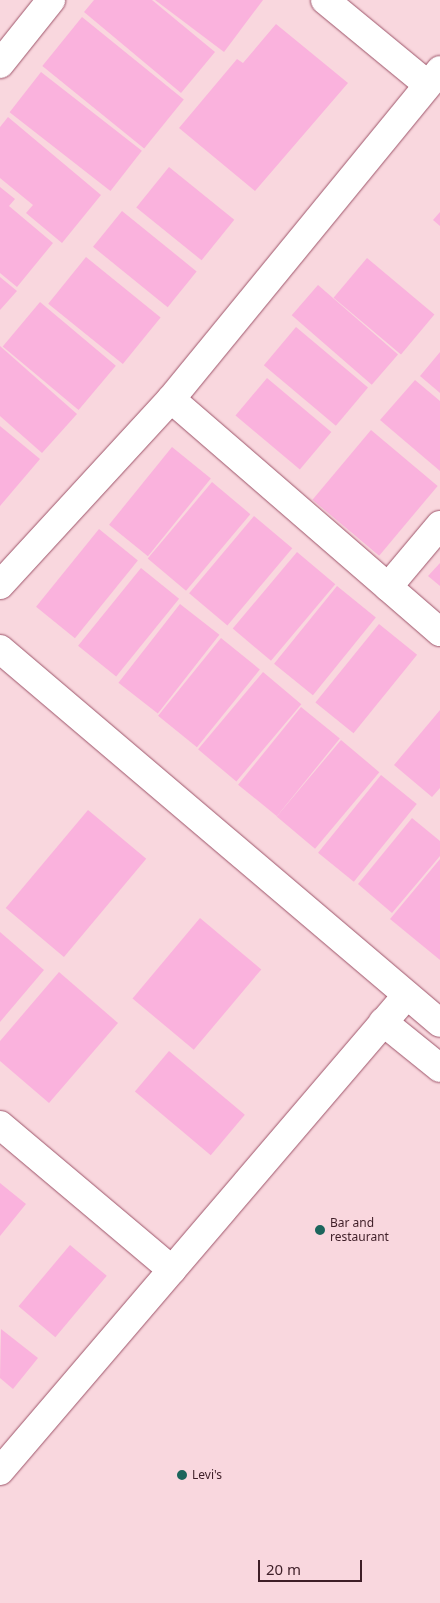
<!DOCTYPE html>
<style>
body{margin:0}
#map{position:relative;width:440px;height:1603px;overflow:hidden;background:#f9d7de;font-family:"Noto Sans",sans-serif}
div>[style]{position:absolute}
.building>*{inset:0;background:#fab2dd;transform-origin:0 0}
.roads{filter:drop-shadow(0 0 1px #9d5469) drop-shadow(0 0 1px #9d5469)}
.minor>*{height:28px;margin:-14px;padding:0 14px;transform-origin:14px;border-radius:14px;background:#fff}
.dots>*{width:14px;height:14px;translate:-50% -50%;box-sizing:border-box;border:2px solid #f9d7de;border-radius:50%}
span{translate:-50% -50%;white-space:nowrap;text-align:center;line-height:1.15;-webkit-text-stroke:4.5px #f9d7de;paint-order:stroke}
.poi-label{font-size:12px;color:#3e1e27}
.left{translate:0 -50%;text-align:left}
.scale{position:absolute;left:258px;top:1560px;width:104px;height:22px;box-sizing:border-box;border:2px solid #3e1e27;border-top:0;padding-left:6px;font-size:15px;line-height:18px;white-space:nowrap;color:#3e1e27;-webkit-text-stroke:4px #f9d7de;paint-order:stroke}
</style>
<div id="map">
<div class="building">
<i style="clip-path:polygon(94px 0,152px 0,215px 52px,181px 93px,84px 12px)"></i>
<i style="clip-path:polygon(155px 0,263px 0,224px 52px)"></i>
<i style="left:82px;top:17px;width:131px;height:63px;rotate:39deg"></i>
<i style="clip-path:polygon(276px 24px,348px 83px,255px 191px,179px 128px,237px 59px,243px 63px)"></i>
<i style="left:41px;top:72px;width:128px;height:51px;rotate:38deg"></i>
<i style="clip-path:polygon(8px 117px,101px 195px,62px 243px,26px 213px,33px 205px,0 178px,0 127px)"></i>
<i style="left:169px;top:167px;width:84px;height:52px;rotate:39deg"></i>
<i style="clip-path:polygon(0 187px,15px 199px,9px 206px,53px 243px,17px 287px,0 273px)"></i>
<i style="left:122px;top:211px;width:96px;height:46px;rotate:39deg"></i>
<i style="clip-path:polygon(440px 212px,440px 226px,433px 220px)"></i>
<i style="left:86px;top:257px;width:96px;height:60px;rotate:39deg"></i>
<i style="left:367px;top:258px;width:88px;height:52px;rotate:40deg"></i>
<i style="clip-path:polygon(0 277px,17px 291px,0 310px)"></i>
<i style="left:318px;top:285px;width:106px;height:40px;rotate:41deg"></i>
<i style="left:40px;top:302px;width:99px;height:58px;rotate:40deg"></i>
<i style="left:296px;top:327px;width:94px;height:50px;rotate:40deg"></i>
<i style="clip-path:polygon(0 346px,77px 414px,42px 453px,0 416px)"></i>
<i style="clip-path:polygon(440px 352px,440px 393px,420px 376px)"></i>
<i style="left:267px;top:378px;width:84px;height:49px;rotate:40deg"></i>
<i style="clip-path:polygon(415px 380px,440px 401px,440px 471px,380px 420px)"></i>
<i style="clip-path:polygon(0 426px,40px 459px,0 506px)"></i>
<i style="left:371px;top:430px;width:87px;height:91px;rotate:40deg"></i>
<i style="left:172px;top:447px;width:50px;height:100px;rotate:39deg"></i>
<i style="left:212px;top:482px;width:50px;height:100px;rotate:40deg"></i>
<i style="left:254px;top:516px;width:50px;height:101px;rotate:40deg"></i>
<i style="left:99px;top:529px;width:50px;height:100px;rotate:39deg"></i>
<i style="left:297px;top:552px;width:50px;height:100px;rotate:40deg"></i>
<i style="clip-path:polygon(440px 563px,440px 586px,428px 576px)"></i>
<i style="left:141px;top:568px;width:49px;height:100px;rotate:39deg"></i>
<i style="left:337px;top:586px;width:50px;height:100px;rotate:39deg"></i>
<i style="left:180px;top:604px;width:50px;height:100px;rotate:38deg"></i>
<i style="left:379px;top:624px;width:49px;height:101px;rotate:39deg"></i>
<i style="left:221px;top:638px;width:50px;height:100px;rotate:39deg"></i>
<i style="left:263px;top:672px;width:50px;height:101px;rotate:40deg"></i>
<i style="left:301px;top:707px;width:50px;height:100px;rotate:39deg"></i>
<i style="clip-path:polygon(440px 710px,440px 788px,432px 797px,394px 765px)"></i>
<i style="left:341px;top:740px;width:50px;height:100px;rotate:40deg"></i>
<i style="left:381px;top:775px;width:46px;height:100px;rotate:39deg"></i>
<i style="left:88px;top:810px;width:76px;height:128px;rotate:40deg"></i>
<i style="clip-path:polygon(412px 818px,440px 841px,440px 856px,392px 913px,358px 884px)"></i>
<i style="clip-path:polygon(440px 859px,440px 960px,390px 919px)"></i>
<i style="left:200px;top:918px;width:80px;height:105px;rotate:40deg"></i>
<i style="clip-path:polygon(0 932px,44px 970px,0 1022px)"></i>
<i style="clip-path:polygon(59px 972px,118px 1023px,49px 1103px,0 1061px,0 1041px)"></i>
<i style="left:169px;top:1051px;width:99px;height:53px;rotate:40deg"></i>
<i style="clip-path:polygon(0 1183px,26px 1204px,0 1236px)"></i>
<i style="left:70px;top:1245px;width:48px;height:80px;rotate:40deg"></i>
<i style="clip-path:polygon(1px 1329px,38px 1358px,13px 1389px,0 1378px)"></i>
</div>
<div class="roads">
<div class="minor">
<i style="left:325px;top:0;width:132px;rotate:39.5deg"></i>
<i style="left:0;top:64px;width:82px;rotate:-51.4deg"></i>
<i style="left:171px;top:399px;width:356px;rotate:40.9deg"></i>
<i style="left:0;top:585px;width:253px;rotate:-47.4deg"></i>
<i style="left:171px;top:399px;width:425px;rotate:-50.7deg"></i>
<i style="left:388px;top:587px;width:81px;rotate:-50deg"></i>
<i style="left:0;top:649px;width:577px;rotate:40.36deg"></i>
<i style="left:383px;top:1022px;width:73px;rotate:38.9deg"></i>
<i style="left:0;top:1125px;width:225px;rotate:40.1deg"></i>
<i style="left:0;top:1471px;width:626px;rotate:-49.47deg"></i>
</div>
</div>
<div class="dots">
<i style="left:320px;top:1230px;background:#1c655c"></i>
<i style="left:182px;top:1475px;background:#1c655c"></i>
</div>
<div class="poi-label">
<span class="left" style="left:330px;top:1230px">Bar and<br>restaurant</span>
<span class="left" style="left:192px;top:1475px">Levi's</span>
</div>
<div class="scale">20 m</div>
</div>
